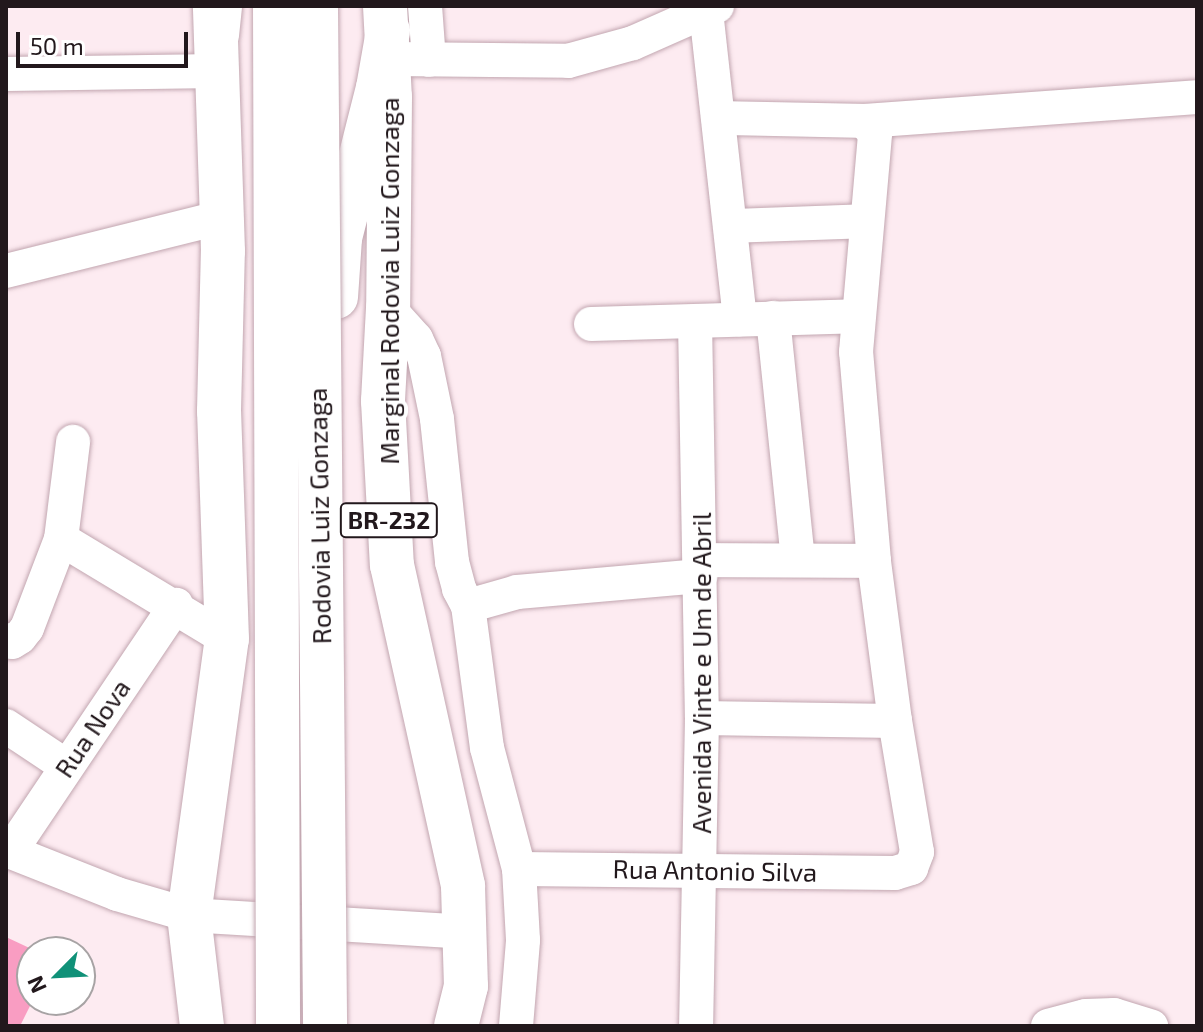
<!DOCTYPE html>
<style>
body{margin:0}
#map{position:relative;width:1203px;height:1032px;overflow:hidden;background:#fdebf1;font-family:"Exo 2",sans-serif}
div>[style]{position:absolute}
.green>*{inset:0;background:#f99dc2}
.roads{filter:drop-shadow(0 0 2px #c2a6b0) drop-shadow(0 0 2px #c2a6b0)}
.minor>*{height:34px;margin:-17px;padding:0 17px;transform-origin:17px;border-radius:17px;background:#fff}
.major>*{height:44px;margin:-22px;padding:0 22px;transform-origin:22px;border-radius:22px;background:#fff}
.highway>*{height:44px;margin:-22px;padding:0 22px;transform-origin:22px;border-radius:22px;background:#fff}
.bridges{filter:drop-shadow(0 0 2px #c2a6b0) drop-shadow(0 0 2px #c2a6b0)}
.highway-bridge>*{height:44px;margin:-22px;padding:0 22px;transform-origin:22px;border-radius:22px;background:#fff}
span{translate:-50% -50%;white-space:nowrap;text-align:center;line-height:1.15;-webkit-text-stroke:8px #fff;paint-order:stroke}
.shield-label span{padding:2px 6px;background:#fff;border:2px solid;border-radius:6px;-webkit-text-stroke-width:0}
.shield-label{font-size:24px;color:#22181c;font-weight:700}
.street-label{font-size:26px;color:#22181c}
.frame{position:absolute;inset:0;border:8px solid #22181c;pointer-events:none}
.north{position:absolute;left:16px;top:936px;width:80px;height:80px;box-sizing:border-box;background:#fff;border:2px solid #a7a3a4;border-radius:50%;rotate:246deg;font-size:22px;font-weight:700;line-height:32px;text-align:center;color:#22181c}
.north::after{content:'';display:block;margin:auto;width:28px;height:36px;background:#109178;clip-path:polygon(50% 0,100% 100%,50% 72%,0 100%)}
.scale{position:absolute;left:16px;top:32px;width:172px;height:36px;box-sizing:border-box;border:4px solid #22181c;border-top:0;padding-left:10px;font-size:24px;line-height:28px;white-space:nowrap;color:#22181c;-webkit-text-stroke:6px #fff;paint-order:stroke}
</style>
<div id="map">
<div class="green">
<i style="clip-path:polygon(6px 937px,38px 952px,32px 952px,33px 1000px,20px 1026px,6px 1026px)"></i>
</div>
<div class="roads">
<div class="minor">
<i style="left:425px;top:6px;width:54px;rotate:85.8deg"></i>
<i style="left:706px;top:11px;width:310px;rotate:83.7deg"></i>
<i style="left:390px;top:59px;width:178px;rotate:0.6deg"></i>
<i style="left:568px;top:61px;width:67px;rotate:-15.5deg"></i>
<i style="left:633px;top:43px;width:92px;rotate:-23.8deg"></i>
<i style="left:6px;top:74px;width:213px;rotate:-0.8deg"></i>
<i style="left:864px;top:121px;width:334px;rotate:-4.1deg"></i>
<i style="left:731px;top:226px;width:136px;rotate:-2.1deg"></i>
<i style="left:6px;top:271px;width:223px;rotate:-14deg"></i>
<i style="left:388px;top:308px;width:42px;rotate:47.9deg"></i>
<i style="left:416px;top:339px;width:19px;rotate:65deg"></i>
<i style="left:424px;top:356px;width:64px;rotate:78.3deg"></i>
<i style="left:437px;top:419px;width:144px;rotate:84deg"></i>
<i style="left:452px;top:562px;width:28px;rotate:75deg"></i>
<i style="left:459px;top:589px;width:19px;rotate:62deg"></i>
<i style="left:773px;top:318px;width:242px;rotate:84.1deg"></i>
<i style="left:695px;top:321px;width:397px;rotate:89deg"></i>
<i style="left:702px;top:718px;width:308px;rotate:91.1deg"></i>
<i style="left:591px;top:324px;width:265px;rotate:-1.7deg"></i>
<i style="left:61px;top:539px;width:194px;rotate:31.1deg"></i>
<i style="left:701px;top:560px;width:173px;rotate:0.3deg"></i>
<i style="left:6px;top:640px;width:6px;rotate:18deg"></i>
<i style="left:12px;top:642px;width:9px;rotate:-32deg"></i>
<i style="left:20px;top:637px;width:11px;rotate:-52deg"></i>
<i style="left:27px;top:628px;width:95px;rotate:-69.1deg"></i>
<i style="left:61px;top:539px;width:98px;rotate:-82.9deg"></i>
<i style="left:702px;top:718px;width:193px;rotate:0.9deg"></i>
<i style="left:6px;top:726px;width:72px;rotate:33.7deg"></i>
<i style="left:6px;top:850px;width:119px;rotate:21.6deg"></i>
<i style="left:117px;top:894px;width:75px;rotate:16.3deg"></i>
<i style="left:189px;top:915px;width:279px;rotate:3.5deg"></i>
<i style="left:10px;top:852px;width:298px;rotate:-56.1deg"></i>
<i style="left:519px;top:869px;width:376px;rotate:0.6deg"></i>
<i style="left:895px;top:873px;width:17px;rotate:-17deg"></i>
<i style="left:911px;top:868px;width:17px;rotate:-69deg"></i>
<i style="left:917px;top:852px;width:133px;rotate:-99.5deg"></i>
<i style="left:895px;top:721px;width:161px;rotate:-97.5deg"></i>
<i style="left:874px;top:561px;width:210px;rotate:-94.9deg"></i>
<i style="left:856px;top:352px;width:220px;rotate:-85deg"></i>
<i style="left:875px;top:133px;width:16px;rotate:-133deg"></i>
<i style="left:864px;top:121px;width:144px;rotate:-178.8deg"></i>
<i style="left:516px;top:1026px;width:86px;rotate:-85.3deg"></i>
<i style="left:523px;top:940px;width:71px;rotate:-93.2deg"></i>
<i style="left:519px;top:869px;width:125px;rotate:-104.8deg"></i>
<i style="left:487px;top:748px;width:143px;rotate:-97.6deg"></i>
<i style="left:468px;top:606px;width:51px;rotate:-15.9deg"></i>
<i style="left:517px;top:592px;width:184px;rotate:-5deg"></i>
<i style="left:1048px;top:1026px;width:39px;rotate:-15deg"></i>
<i style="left:1086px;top:1016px;width:28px;rotate:-2deg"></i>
<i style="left:1114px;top:1015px;width:39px;rotate:17deg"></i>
</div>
<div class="major">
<i style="left:385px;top:6px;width:91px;rotate:86.9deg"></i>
<i style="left:390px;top:97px;width:211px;rotate:90.5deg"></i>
<i style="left:388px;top:308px;width:93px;rotate:93.1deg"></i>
<i style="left:383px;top:401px;width:164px;rotate:86.9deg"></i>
<i style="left:392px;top:565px;width:329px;rotate:77.5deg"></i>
<i style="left:463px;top:886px;width:100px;rotate:88.3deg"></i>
<i style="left:466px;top:986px;width:41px;rotate:104deg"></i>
<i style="left:202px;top:1026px;width:112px;rotate:-96.7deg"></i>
<i style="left:189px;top:915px;width:279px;rotate:-82.2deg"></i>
<i style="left:227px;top:639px;width:228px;rotate:-92deg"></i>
<i style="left:219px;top:411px;width:160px;rotate:-88.6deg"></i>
<i style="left:223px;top:251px;width:245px;rotate:-91.9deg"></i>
</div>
<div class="highway">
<i style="left:217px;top:35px;width:29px;rotate:-84deg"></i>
<i style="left:336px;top:297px;width:59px;rotate:-86.1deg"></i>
<i style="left:340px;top:238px;width:155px;rotate:-75.8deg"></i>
<i style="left:378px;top:88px;width:58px;rotate:-80deg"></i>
</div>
</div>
<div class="bridges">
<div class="highway-bridge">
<i style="left:275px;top:6px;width:1020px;rotate:89.83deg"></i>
<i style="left:316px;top:6px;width:1020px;rotate:89.49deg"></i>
</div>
</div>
<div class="shield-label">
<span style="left:389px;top:520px">BR-232</span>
</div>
<div class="street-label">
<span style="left:389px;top:281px;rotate:-90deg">Marginal Rodovia Luiz Gonzaga</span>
<span style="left:319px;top:516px;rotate:-91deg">Rodovia Luiz Gonzaga</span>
<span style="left:701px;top:673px;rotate:-90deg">Avenida Vinte e Um de Abril</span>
<span style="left:92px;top:728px;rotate:-56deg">Rua Nova</span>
<span style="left:715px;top:870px;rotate:1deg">Rua Antonio Silva</span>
</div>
<div class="frame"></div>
<div class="north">N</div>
<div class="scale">50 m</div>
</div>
